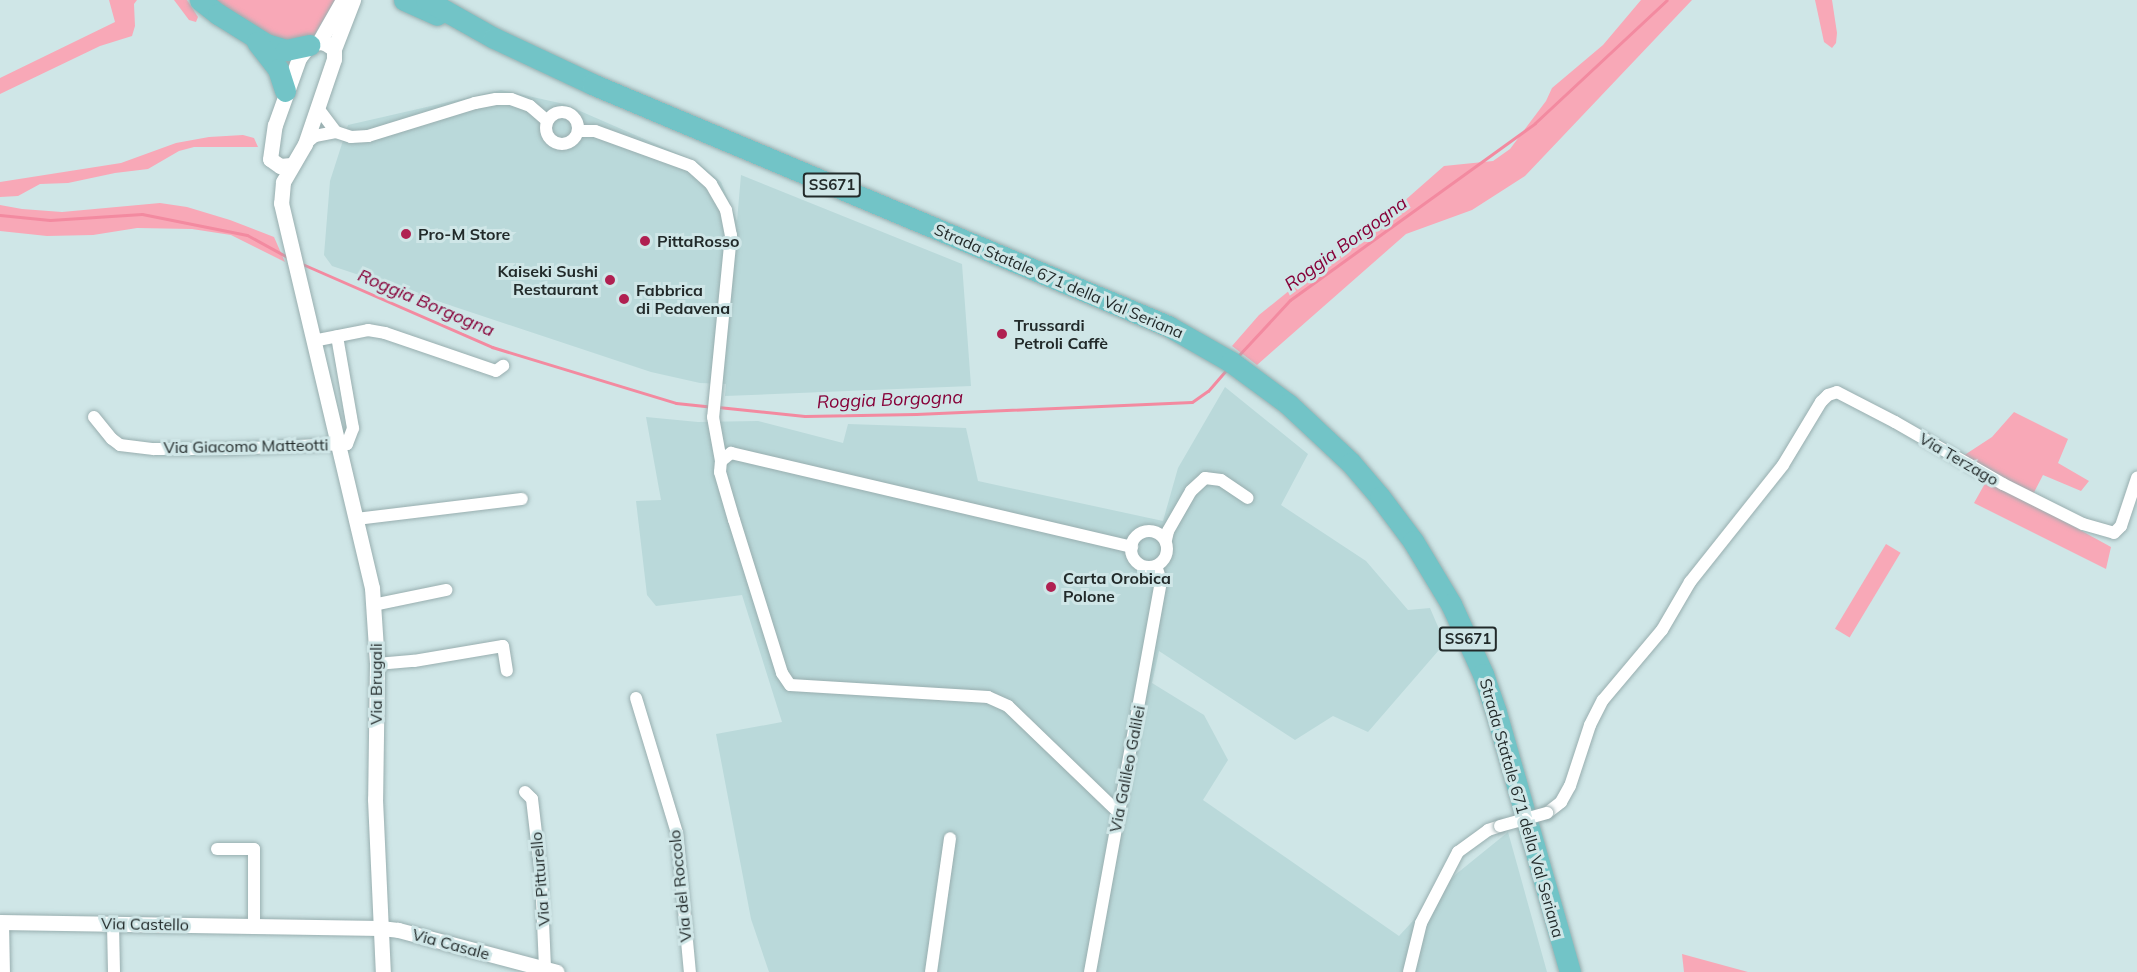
<!DOCTYPE html>
<meta charset="utf-8">
<style>
body{margin:0}
#map{position:relative;width:2137px;height:972px;overflow:hidden;background:#cfe6e7;font-family:Mulish,sans-serif}
div>[style]{position:absolute}
.built>*{inset:0;background:#bad9da}
.green>*{inset:0;background:#f8a8b7;transform-origin:0 0}
.stream>*{height:3px;margin:-1.5px;padding:0 1.5px;transform-origin:1.5px;border-radius:1.5px;background:#f38aa0}
.roads{filter:drop-shadow(0 0 2px #98aeaf) drop-shadow(0 0 2px #98aeaf)}
.minor>*{height:12px;margin:-6px;padding:0 6px;transform-origin:6px;border-radius:6px;background:#fff}
.minor>.ring{margin:-6px;padding:0;box-sizing:content-box;background:none;border:12px solid #fff;border-radius:50%}
.tertiary>*{height:15px;margin:-7.5px;padding:0 7.5px;transform-origin:7.5px;border-radius:7.5px;background:#fff}
.trunk>*{height:21px;margin:-10.5px;padding:0 10.5px;transform-origin:10.5px;border-radius:10.5px;background:#72c4c7}
.bridges{filter:drop-shadow(0 0 2px #98aeaf) drop-shadow(0 0 2px #98aeaf)}
.minor-bridge>*{height:12px;margin:-6px;padding:0 6px;transform-origin:6px;border-radius:6px;background:#fff}
.dots>*{width:16px;height:16px;translate:-50% -50%;box-sizing:border-box;border:3px solid #cfe6e7;border-radius:50%}
span{translate:-50% -50%;white-space:nowrap;text-align:center;line-height:1.15;-webkit-text-stroke:6px #cfe6e7;paint-order:stroke}
.shield-label span{padding:2px 4px;background:#cfe6e7;border:2px solid;border-radius:4px;-webkit-text-stroke-width:0}
.shield-label{font-size:15px;color:#222a2a;font-weight:700}
.poi-label{font-size:16px;color:#222a2a;font-weight:700}
.left{translate:0 -50%;text-align:left}
.right{translate:-100% -50%;text-align:right}
.street-label{font-size:16px;color:#222a2a}
.water-label{font-size:18px;color:#860038;font-style:italic}
</style>
<div id="map">
<div class="built">
<i style="clip-path:polygon(501px 90px,564px 104px,697px 162px,721px 182px,737px 221px,741px 175px,962px 264px,971px 386px,725px 396px,726px 384px,700px 383px,651px 372px,332px 266px,324px 255px,330px 181px,348px 125px)"></i>
<i style="clip-path:polygon(1225px 387px,1308px 454px,1281px 505px,1366px 561px,1408px 610px,1430px 608px,1445px 643px,1368px 732px,1333px 716px,1295px 740px,1159px 651px,1152px 683px,1204px 715px,1228px 760px,1203px 800px,1399px 936px,1455px 875px,1508px 832px,1547px 972px,769px 972px,751px 919px,716px 734px,782px 722px,742px 595px,656px 606px,647px 595px,636px 501px,661px 500px,646px 417px,698px 422px,758px 421px,843px 443px,848px 424px,966px 428px,978px 481px,1163px 521px,1178px 468px)"></i>
</div>
<div class="green">
<i style="clip-path:polygon(109px 0,137px 0,134px 4px,135px 26px,132px 36px,100px 46px,0 94px,0 78px,115px 22px)"></i>
<i style="clip-path:polygon(174px 0,187px 0,198px 17px,196px 22px,189px 20px)"></i>
<i style="clip-path:polygon(210px 0,335px 0,312px 39px,284px 46px)"></i>
<i style="clip-path:polygon(1641px 0,1692px 0,1525px 176px,1472px 210px,1406px 234px,1257px 365px,1232px 346px,1259px 315px,1290px 290px,1345px 253px,1444px 166px,1493px 161px,1510px 149px,1546px 101px,1552px 88px,1603px 45px)"></i>
<i style="clip-path:polygon(1815px 0,1832px 0,1837px 33px,1836px 43px,1832px 48px,1824px 42px)"></i>
<i style="clip-path:polygon(243px 135px,254px 138px,258px 147px,194px 147px,179px 151px,148px 169px,115px 173px,68px 183px,40px 184px,18px 196px,0 197px,0 182px,121px 163px,176px 143px,209px 137px)"></i>
<i style="clip-path:polygon(160px 203px,187px 207px,230px 220px,274px 237px,285px 262px,231px 235px,192px 229px,137px 228px,93px 235px,47px 236px,0 231px,0 205px,22px 209px,62px 212px)"></i>
<i style="clip-path:polygon(2014px 412px,2068px 439px,2058px 463px,2089px 481px,2081px 491px,2043px 475px,2029px 502px,2111px 547px,2106px 569px,1974px 503px,1992px 471px,1963px 456px,1992px 437px)"></i>
<i style="left:1886px;top:544px;width:17px;height:99px;rotate:31deg"></i>
<i style="clip-path:polygon(1682px 954px,1748px 972px,1684px 972px)"></i>
</div>
<div class="stream">
<i style="left:0;top:215px;width:50px;rotate:5.7deg"></i>
<i style="left:50px;top:220px;width:92px;rotate:-3.7deg"></i>
<i style="left:142px;top:214px;width:107px;rotate:11.3deg"></i>
<i style="left:247px;top:235px;width:48px;rotate:28.7deg"></i>
<i style="left:300px;top:263px;width:210px;rotate:23.6deg"></i>
<i style="left:492px;top:347px;width:192px;rotate:16.9deg"></i>
<i style="left:676px;top:403px;width:36px;rotate:6deg"></i>
<i style="left:1238px;top:356px;width:76px;rotate:-47.1deg"></i>
<i style="left:1290px;top:300px;width:302px;rotate:-35.8deg"></i>
<i style="left:1535px;top:123px;width:180px;rotate:-43deg"></i>
<i style="left:718px;top:407px;width:87px;rotate:5.9deg"></i>
<i style="left:805px;top:416px;width:111px;rotate:-1deg"></i>
<i style="left:916px;top:414px;width:276px;rotate:-2.5deg"></i>
<i style="left:1192px;top:402px;width:19px;rotate:-35deg"></i>
<i style="left:1208px;top:391px;width:30px;rotate:-49deg"></i>
</div>
<div class="roads">
<div class="minor">
<i class="ring" style="left:546px;top:112px;width:20px;height:20px"></i>
<i style="left:578px;top:131px;width:17px"></i>
<i style="left:595px;top:131px;width:102px;rotate:20deg"></i>
<i style="left:691px;top:166px;width:27px;rotate:42deg"></i>
<i style="left:711px;top:184px;width:30px;rotate:60deg"></i>
<i style="left:726px;top:210px;width:25px;rotate:79deg"></i>
<i style="left:731px;top:235px;width:183px;rotate:95.6deg"></i>
<i style="left:713px;top:417px;width:45px;rotate:79.7deg"></i>
<i style="left:336px;top:132px;width:16px;rotate:18deg"></i>
<i style="left:351px;top:137px;width:17px;rotate:-3deg"></i>
<i style="left:368px;top:136px;width:112px;rotate:-17.1deg"></i>
<i style="left:475px;top:103px;width:21px;rotate:-11deg"></i>
<i style="left:496px;top:99px;width:15px"></i>
<i style="left:511px;top:99px;width:20px;rotate:20deg"></i>
<i style="left:530px;top:106px;width:23px;rotate:41deg"></i>
<i style="left:305px;top:144px;width:13px;rotate:-39deg"></i>
<i style="left:315px;top:136px;width:21px;rotate:-11deg"></i>
<i style="left:336px;top:132px;width:31px;rotate:-127deg"></i>
<i style="left:313px;top:341px;width:56px;rotate:-11.3deg"></i>
<i style="left:368px;top:330px;width:17px;rotate:10deg"></i>
<i style="left:385px;top:333px;width:117px;rotate:18.9deg"></i>
<i style="left:496px;top:371px;width:9px;rotate:-36deg"></i>
<i style="left:94px;top:417px;width:28px;rotate:51deg"></i>
<i style="left:112px;top:439px;width:10px;rotate:37deg"></i>
<i style="left:120px;top:445px;width:34px;rotate:7deg"></i>
<i style="left:154px;top:449px;width:71px"></i>
<i style="left:225px;top:449px;width:122px;rotate:-2.3deg"></i>
<i style="left:347px;top:444px;width:17px;rotate:-69deg"></i>
<i style="left:353px;top:428px;width:93px;rotate:-99.9deg"></i>
<i style="left:356px;top:519px;width:167px;rotate:-6.9deg"></i>
<i class="ring" style="left:1131px;top:531px;width:24px;height:24px"></i>
<i style="left:1166px;top:540px;width:9px;rotate:-77deg"></i>
<i style="left:1168px;top:531px;width:46px;rotate:-60.1deg"></i>
<i style="left:1191px;top:491px;width:19px;rotate:-43deg"></i>
<i style="left:1205px;top:478px;width:16px;rotate:7deg"></i>
<i style="left:1221px;top:480px;width:32px;rotate:34deg"></i>
<i style="left:373px;top:605px;width:75px;rotate:-11.6deg"></i>
<i style="left:377px;top:664px;width:37px;rotate:-5deg"></i>
<i style="left:414px;top:661px;width:90px;rotate:-9.6deg"></i>
<i style="left:503px;top:646px;width:25px;rotate:81deg"></i>
<i style="left:636px;top:698px;width:141px;rotate:73.1deg"></i>
<i style="left:677px;top:833px;width:140px;rotate:84.7deg"></i>
<i style="left:525px;top:792px;width:10px;rotate:45deg"></i>
<i style="left:532px;top:799px;width:78px;rotate:83.3deg"></i>
<i style="left:541px;top:876px;width:93px;rotate:87.5deg"></i>
<i style="left:1118px;top:812px;width:153px;rotate:-136.1deg"></i>
<i style="left:1008px;top:706px;width:22px;rotate:-156deg"></i>
<i style="left:988px;top:697px;width:198px;rotate:-176.5deg"></i>
<i style="left:790px;top:685px;width:14px;rotate:-124deg"></i>
<i style="left:782px;top:673px;width:160px;rotate:-107.4deg"></i>
<i style="left:734px;top:520px;width:50px;rotate:-106.3deg"></i>
<i style="left:720px;top:472px;width:11px;rotate:-85deg"></i>
<i style="left:721px;top:461px;width:13px;rotate:-39deg"></i>
<i style="left:731px;top:453px;width:412px;rotate:13.2deg"></i>
<i style="left:1547px;top:813px;width:18px;rotate:-38deg"></i>
<i style="left:1561px;top:802px;width:18px;rotate:-61deg"></i>
<i style="left:1570px;top:786px;width:64px;rotate:-71.8deg"></i>
<i style="left:1590px;top:725px;width:28px;rotate:-63deg"></i>
<i style="left:1603px;top:700px;width:92px;rotate:-49.9deg"></i>
<i style="left:1662px;top:630px;width:56px;rotate:-59.7deg"></i>
<i style="left:1690px;top:582px;width:149px;rotate:-51.5deg"></i>
<i style="left:1783px;top:465px;width:74px;rotate:-58.9deg"></i>
<i style="left:1821px;top:402px;width:10px;rotate:-45deg"></i>
<i style="left:1828px;top:395px;width:9px;rotate:-18deg"></i>
<i style="left:1837px;top:392px;width:65px;rotate:27.3deg"></i>
<i style="left:1895px;top:422px;width:125px;rotate:29.9deg"></i>
<i style="left:2003px;top:484px;width:89px;rotate:26.6deg"></i>
<i style="left:2083px;top:524px;width:32px;rotate:16deg"></i>
<i style="left:2114px;top:533px;width:10px;rotate:-45deg"></i>
<i style="left:2121px;top:526px;width:51px;rotate:-71.6deg"></i>
<i style="left:217px;top:849px;width:37px"></i>
<i style="left:254px;top:849px;width:77px;rotate:90deg"></i>
<i style="left:3px;top:922px;width:50px;rotate:88.9deg"></i>
<i style="left:113px;top:924px;width:48px;rotate:88.8deg"></i>
<i style="left:931px;top:972px;width:135px;rotate:-81.9deg"></i>
<i style="left:1090px;top:972px;width:397px;rotate:-79.7deg"></i>
<i style="left:1161px;top:581px;width:16px;rotate:-108deg"></i>
<i style="left:1409px;top:972px;width:50px;rotate:-76.2deg"></i>
<i style="left:1421px;top:923px;width:80px;rotate:-62.5deg"></i>
<i style="left:1458px;top:852px;width:37px;rotate:-36deg"></i>
<i style="left:1488px;top:830px;width:13px;rotate:-18deg"></i>
</div>
<div class="tertiary">
<i style="left:319px;top:42px;width:48px;rotate:-60.3deg"></i>
<i style="left:334px;top:49px;width:53px;rotate:-68.8deg"></i>
<i style="left:291px;top:165px;width:11px;rotate:175deg"></i>
<i style="left:280px;top:166px;width:12px;rotate:-145deg"></i>
<i style="left:270px;top:159px;width:34px;rotate:-82deg"></i>
<i style="left:275px;top:125px;width:71px;rotate:-70.3deg"></i>
<i style="left:299px;top:58px;width:16px;rotate:-52deg"></i>
<i style="left:309px;top:45px;width:10px;rotate:-17deg"></i>
<i style="left:319px;top:42px;width:6px;rotate:9deg"></i>
<i style="left:325px;top:43px;width:11px;rotate:34deg"></i>
<i style="left:334px;top:49px;width:10px;rotate:90deg"></i>
<i style="left:334px;top:59px;width:90px;rotate:108.8deg"></i>
<i style="left:305px;top:144px;width:44px;rotate:120.1deg"></i>
<i style="left:283px;top:182px;width:21px;rotate:95deg"></i>
<i style="left:281px;top:203px;width:396px;rotate:76.7deg"></i>
<i style="left:372px;top:588px;width:76px;rotate:86.2deg"></i>
<i style="left:377px;top:664px;width:135px;rotate:90.8deg"></i>
<i style="left:375px;top:799px;width:173px;rotate:87.4deg"></i>
<i style="left:0;top:922px;width:380px;rotate:0.9deg"></i>
<i style="left:380px;top:928px;width:18px;rotate:6deg"></i>
<i style="left:398px;top:930px;width:164px;rotate:14.8deg"></i>
</div>
<div class="trunk">
<i style="left:200px;top:0;width:23px;rotate:38deg"></i>
<i style="left:218px;top:14px;width:57px;rotate:32deg"></i>
<i style="left:266px;top:44px;width:21px;rotate:17deg"></i>
<i style="left:286px;top:50px;width:24px;rotate:-12deg"></i>
<i style="left:404px;top:0;width:36px;rotate:24deg"></i>
<i style="left:426px;top:0;width:78px;rotate:29.2deg"></i>
<i style="left:494px;top:38px;width:108px;rotate:25.1deg"></i>
<i style="left:592px;top:84px;width:625px;rotate:22.79deg"></i>
<i style="left:1168px;top:326px;width:73px;rotate:29.7deg"></i>
<i style="left:1231px;top:362px;width:71px;rotate:36.4deg"></i>
<i style="left:1288px;top:404px;width:86px;rotate:43.1deg"></i>
<i style="left:1351px;top:463px;width:45px;rotate:49.5deg"></i>
<i style="left:1380px;top:497px;width:55px;rotate:53.1deg"></i>
<i style="left:1413px;top:541px;width:74px;rotate:58.9deg"></i>
<i style="left:1451px;top:604px;width:77px;rotate:65.4deg"></i>
<i style="left:1483px;top:674px;width:40px;rotate:71.1deg"></i>
<i style="left:1496px;top:712px;width:270px;rotate:74.1deg"></i>
<i style="left:257px;top:42px;width:34px;rotate:52deg"></i>
<i style="left:278px;top:69px;width:23px;rotate:72deg"></i>
</div>
</div>
<div class="bridges">
<div class="minor-bridge">
<i style="left:1500px;top:826px;width:49px;rotate:-15.5deg"></i>
</div>
</div>
<div class="dots">
<i style="left:406px;top:234px;background:#b02051"></i>
<i style="left:645px;top:241px;background:#b02051"></i>
<i style="left:610px;top:280px;background:#b02051"></i>
<i style="left:624px;top:299px;background:#b02051"></i>
<i style="left:1002px;top:334px;background:#b02051"></i>
<i style="left:1051px;top:587px;background:#b02051"></i>
</div>
<div class="shield-label">
<span style="left:832px;top:185px">SS671</span>
<span style="left:1468px;top:639px">SS671</span>
</div>
<div class="poi-label">
<span class="left" style="left:418px;top:234px">Pro-M Store</span>
<span class="left" style="left:657px;top:241px">PittaRosso</span>
<span class="right" style="left:598px;top:280px">Kaiseki Sushi<br>Restaurant</span>
<span class="left" style="left:636px;top:299px">Fabbrica<br>di Pedavena</span>
<span class="left" style="left:1014px;top:334px">Trussardi<br>Petroli Caffè</span>
<span class="left" style="left:1063px;top:587px">Carta Orobica<br>Polone</span>
</div>
<div class="street-label">
<span style="left:1059px;top:281px;rotate:23deg">Strada Statale 671 della Val Seriana</span>
<span style="left:246px;top:446px;rotate:-1deg">Via Giacomo Matteotti</span>
<span style="left:1959px;top:459px;rotate:30deg">Via Terzago</span>
<span style="left:376px;top:684px;rotate:-90deg">Via Brugali</span>
<span style="left:1127px;top:769px;rotate:-79deg">Via Galileo Galilei</span>
<span style="left:1522px;top:808px;rotate:74deg">Strada Statale 671 della Val Seriana</span>
<span style="left:540px;top:879px;rotate:-95deg">Via Pitturello</span>
<span style="left:680px;top:886px;rotate:-96deg">Via del Roccolo</span>
<span style="left:145px;top:924px;rotate:1deg">Via Castello</span>
<span style="left:451px;top:944px;rotate:15deg">Via Casale</span>
</div>
<div class="water-label">
<span style="left:1346px;top:244px;rotate:-36deg">Roggia Borgogna</span>
<span style="left:426px;top:303px;rotate:23deg">Roggia Borgogna</span>
<span style="left:890px;top:400px;rotate:-2deg">Roggia Borgogna</span>
</div>
</div>
